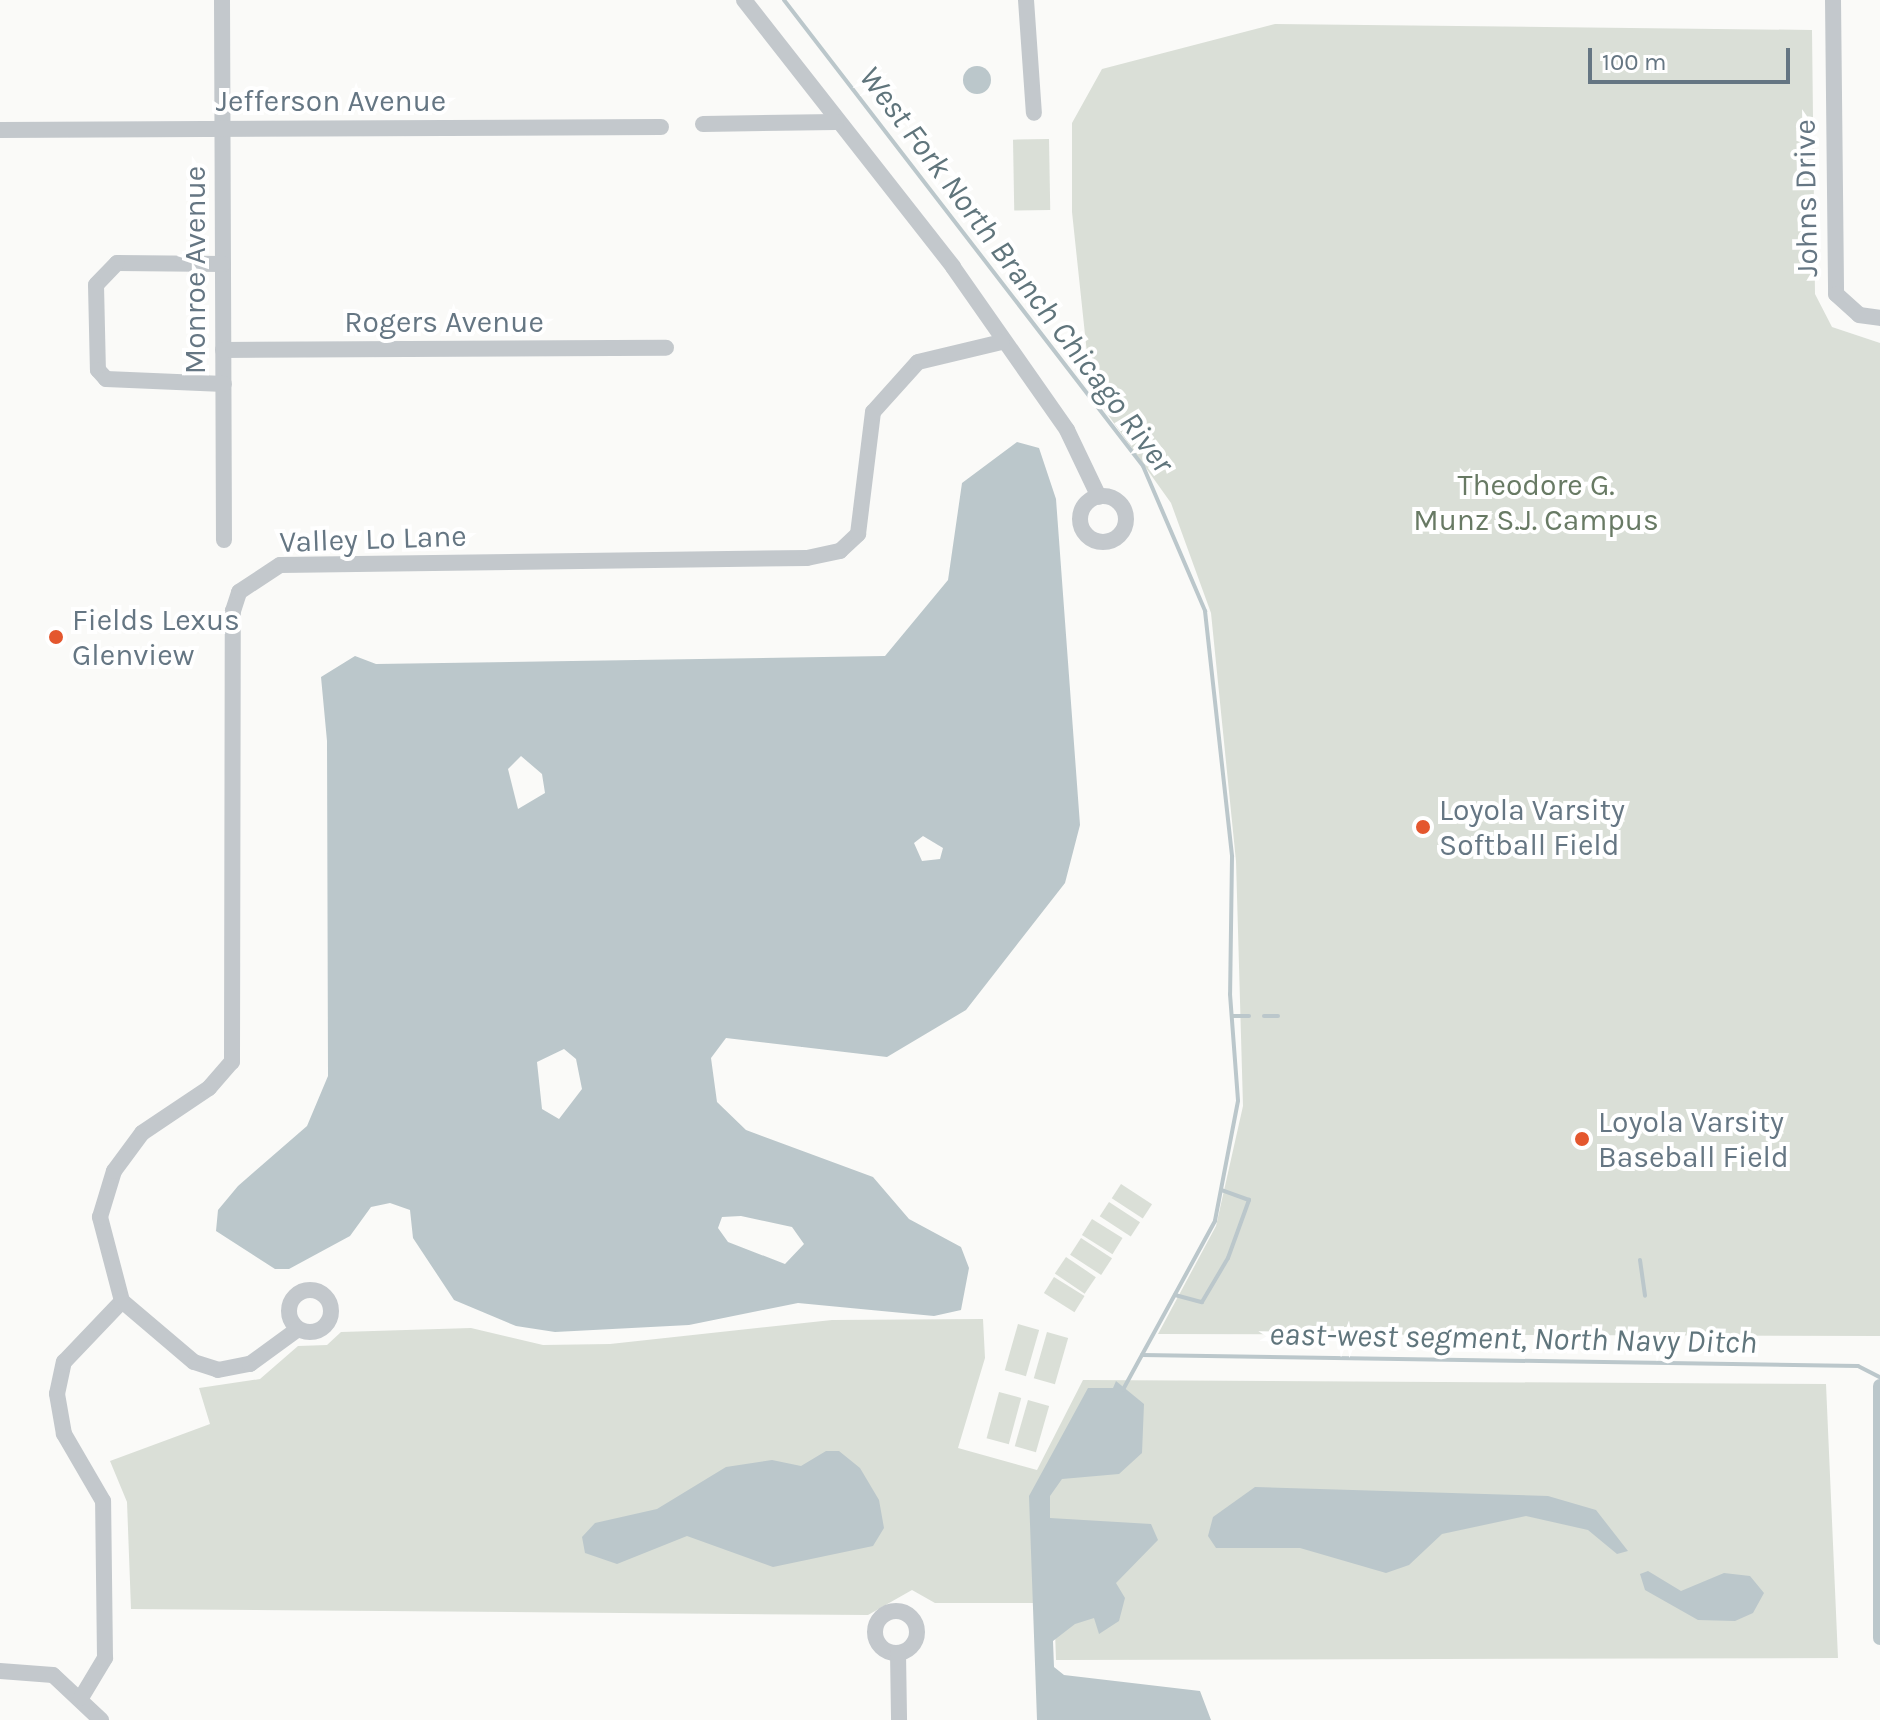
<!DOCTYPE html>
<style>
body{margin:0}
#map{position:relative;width:1880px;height:1720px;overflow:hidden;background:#fafaf8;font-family:Karla,sans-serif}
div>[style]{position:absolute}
.green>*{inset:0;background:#dadfd7;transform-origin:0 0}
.water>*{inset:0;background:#bbc7cb}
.round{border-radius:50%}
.stream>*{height:4px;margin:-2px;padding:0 2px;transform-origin:2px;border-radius:2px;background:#bbc7cb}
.canal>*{height:14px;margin:-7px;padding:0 7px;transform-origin:7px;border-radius:7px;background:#bbc7cb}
.minor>*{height:16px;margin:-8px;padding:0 8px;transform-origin:8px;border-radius:8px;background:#c3c8cc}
.minor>.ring{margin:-8px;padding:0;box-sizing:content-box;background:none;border:16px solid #c3c8cc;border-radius:50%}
.dots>*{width:22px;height:22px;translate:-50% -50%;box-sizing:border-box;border:4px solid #fff;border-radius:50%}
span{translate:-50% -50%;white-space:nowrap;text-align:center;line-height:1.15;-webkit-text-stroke:8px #fff;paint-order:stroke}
.street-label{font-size:30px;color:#657683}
.park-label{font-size:30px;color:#687a64}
.poi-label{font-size:30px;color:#657683}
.left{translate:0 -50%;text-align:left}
.water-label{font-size:32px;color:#60757c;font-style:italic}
.scale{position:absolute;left:1588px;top:48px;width:202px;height:36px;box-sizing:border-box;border:4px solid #657683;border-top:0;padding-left:10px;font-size:24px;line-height:28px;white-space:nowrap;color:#657683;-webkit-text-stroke:6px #fff;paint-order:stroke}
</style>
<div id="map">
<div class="green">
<i style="clip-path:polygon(1275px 24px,1812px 30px,1815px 294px,1832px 327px,1880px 343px,1880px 1336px,1158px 1334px,1216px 1226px,1243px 1106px,1236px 861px,1211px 613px,1171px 503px,1091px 391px,1072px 212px,1072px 123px,1102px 69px)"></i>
<i style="left:1049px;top:139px;width:71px;height:36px;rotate:89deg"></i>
<i style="left:1121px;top:1184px;width:37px;height:17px;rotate:33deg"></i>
<i style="left:1109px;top:1202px;width:37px;height:17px;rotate:33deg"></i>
<i style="left:1092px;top:1219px;width:36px;height:19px;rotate:32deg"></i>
<i style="left:1081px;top:1238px;width:37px;height:20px;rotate:33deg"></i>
<i style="left:1066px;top:1257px;width:36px;height:20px;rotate:34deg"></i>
<i style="left:1054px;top:1277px;width:36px;height:19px;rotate:32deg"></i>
<i style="clip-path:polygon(983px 1319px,985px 1358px,958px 1448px,1037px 1470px,1083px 1380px,1826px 1384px,1838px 1658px,1056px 1660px,1054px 1603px,935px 1603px,912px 1590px,868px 1615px,131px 1609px,127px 1502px,110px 1461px,210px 1424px,199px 1388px,260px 1379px,298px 1346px,327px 1345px,341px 1332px,471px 1328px,543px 1345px,610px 1344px,832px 1320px)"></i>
<i style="left:1018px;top:1324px;width:22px;height:48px;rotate:16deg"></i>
<i style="left:1047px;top:1332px;width:22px;height:48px;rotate:16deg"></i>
<i style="left:999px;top:1392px;width:23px;height:48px;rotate:15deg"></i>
<i style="left:1028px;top:1400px;width:22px;height:48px;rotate:16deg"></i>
</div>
<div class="water">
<i class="round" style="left:963px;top:66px;width:28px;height:28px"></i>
<i style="clip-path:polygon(evenodd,1017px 442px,1039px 448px,1056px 499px,1080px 825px,1065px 883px,966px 1010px,887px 1057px,726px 1038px,711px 1058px,717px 1102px,746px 1130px,873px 1177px,909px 1219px,961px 1247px,969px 1268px,961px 1310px,934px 1316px,798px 1303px,689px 1325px,555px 1332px,516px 1326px,454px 1300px,413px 1238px,410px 1210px,390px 1203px,371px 1207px,350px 1236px,289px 1269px,275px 1269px,216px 1231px,218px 1210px,238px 1186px,307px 1126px,328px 1076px,327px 741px,321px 677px,355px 656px,376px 664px,885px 656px,948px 580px,962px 483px,1017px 442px,521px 756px,542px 774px,545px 793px,518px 809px,508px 769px,521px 756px,1017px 442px,923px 836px,943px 848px,940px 859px,922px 861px,914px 843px,923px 836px,1017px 442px,564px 1049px,576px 1059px,582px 1089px,559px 1119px,542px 1109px,537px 1062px,564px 1049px,1017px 442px,741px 1216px,792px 1227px,804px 1244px,785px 1264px,728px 1242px,718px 1228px,722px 1217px,741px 1216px)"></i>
<i style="clip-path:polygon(1116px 1381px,1144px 1404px,1142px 1453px,1119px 1474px,1062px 1479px,1050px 1496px,1050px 1518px,1151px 1524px,1158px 1540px,1116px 1583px,1125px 1598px,1119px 1621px,1099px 1634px,1094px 1618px,1075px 1624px,1053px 1641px,1054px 1667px,1064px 1675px,1200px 1691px,1211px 1720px,1037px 1720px,1029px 1496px,1088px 1388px,1113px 1388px)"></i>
<i style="clip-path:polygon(826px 1451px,839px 1451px,860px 1468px,879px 1500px,884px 1528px,873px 1546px,773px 1567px,687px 1536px,617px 1564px,585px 1553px,582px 1537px,595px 1523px,657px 1509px,726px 1467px,772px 1460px,801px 1466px)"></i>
<i style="clip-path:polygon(1255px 1487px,1548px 1496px,1596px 1510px,1628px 1551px,1617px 1554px,1588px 1530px,1526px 1516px,1442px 1534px,1409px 1565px,1386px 1573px,1300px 1548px,1216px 1548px,1208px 1536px,1213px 1517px)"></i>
<i style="clip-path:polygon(1648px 1571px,1681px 1591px,1724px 1573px,1750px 1576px,1764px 1593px,1753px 1613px,1735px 1621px,1698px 1620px,1645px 1590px,1640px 1574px)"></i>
</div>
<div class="stream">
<i style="left:784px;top:0;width:588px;rotate:52.39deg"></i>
<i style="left:1143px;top:466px;width:158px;rotate:66.8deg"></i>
<i style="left:1205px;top:611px;width:247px;rotate:83.7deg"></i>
<i style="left:1232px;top:857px;width:137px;rotate:90.8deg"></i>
<i style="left:1230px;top:994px;width:107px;rotate:85.7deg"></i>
<i style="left:1238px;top:1101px;width:122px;rotate:100.9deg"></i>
<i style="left:1215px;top:1221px;width:192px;rotate:118.6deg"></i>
<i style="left:1232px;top:1016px;width:17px"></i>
<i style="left:1264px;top:1016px;width:14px"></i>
<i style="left:1640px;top:1260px;width:36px;rotate:82deg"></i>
<i style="left:1175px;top:1295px;width:28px;rotate:15deg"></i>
<i style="left:1202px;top:1302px;width:51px;rotate:-59.4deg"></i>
<i style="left:1228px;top:1258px;width:62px;rotate:-70.1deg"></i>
<i style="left:1249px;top:1200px;width:29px;rotate:-160deg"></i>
<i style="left:1142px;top:1355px;width:716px;rotate:0.88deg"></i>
<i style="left:1858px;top:1366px;width:25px;rotate:27deg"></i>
</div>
<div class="canal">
<i style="left:1880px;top:1386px;width:252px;rotate:90deg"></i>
</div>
<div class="minor">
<i style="left:222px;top:0;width:540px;rotate:89.79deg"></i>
<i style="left:744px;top:0;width:339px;rotate:51.9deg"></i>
<i style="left:953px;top:267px;width:199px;rotate:55deg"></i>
<i style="left:1067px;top:430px;width:74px;rotate:64.5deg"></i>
<i style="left:1026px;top:0;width:113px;rotate:86deg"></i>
<i style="left:1833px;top:0;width:294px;rotate:89.4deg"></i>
<i style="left:1836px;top:294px;width:31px;rotate:42deg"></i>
<i style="left:1859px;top:315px;width:21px;rotate:8deg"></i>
<i style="left:703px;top:124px;width:133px;rotate:-0.9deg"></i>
<i style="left:0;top:130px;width:661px;rotate:-0.26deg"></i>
<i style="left:223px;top:264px;width:106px;rotate:-179.5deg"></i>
<i style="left:117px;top:263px;width:30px;rotate:134deg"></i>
<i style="left:96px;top:285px;width:85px;rotate:88.7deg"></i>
<i style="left:98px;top:370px;width:12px;rotate:48deg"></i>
<i style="left:106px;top:379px;width:118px;rotate:2.4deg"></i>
<i style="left:223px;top:350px;width:443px;rotate:-0.3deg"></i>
<i class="ring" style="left:1080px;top:496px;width:30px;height:30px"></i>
<i class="ring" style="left:289px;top:1290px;width:26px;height:26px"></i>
<i style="left:122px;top:1301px;width:87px;rotate:-104.7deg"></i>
<i style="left:100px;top:1217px;width:48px;rotate:-73.1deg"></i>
<i style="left:114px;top:1171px;width:47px;rotate:-53.6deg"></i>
<i style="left:142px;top:1133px;width:81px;rotate:-33.9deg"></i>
<i style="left:209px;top:1088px;width:35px;rotate:-49deg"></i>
<i style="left:232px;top:1062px;width:451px;rotate:-89.9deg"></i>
<i style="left:233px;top:611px;width:20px;rotate:-72deg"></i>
<i style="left:239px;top:592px;width:49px;rotate:-33.4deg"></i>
<i style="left:280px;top:565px;width:527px;rotate:-0.76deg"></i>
<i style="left:807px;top:558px;width:34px;rotate:-12deg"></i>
<i style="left:840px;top:551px;width:25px;rotate:-43deg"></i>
<i style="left:858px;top:534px;width:123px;rotate:-83deg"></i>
<i style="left:873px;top:412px;width:67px;rotate:-48deg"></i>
<i style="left:918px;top:362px;width:86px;rotate:-13.4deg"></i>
<i class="ring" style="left:875px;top:1611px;width:26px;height:26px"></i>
<i style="left:898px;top:1653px;width:67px;rotate:89.1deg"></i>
<i style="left:0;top:1671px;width:53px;rotate:4.3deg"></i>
<i style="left:53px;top:1675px;width:66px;rotate:43.2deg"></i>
<i style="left:81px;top:1698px;width:47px;rotate:-59deg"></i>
<i style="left:105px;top:1658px;width:157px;rotate:-90.7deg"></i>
<i style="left:103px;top:1501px;width:78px;rotate:-120.2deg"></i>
<i style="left:64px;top:1434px;width:41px;rotate:-99.9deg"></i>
<i style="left:57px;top:1394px;width:33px;rotate:-78deg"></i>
<i style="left:64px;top:1362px;width:84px;rotate:-46.4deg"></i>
<i style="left:122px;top:1301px;width:94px;rotate:40.3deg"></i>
<i style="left:194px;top:1362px;width:25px;rotate:18deg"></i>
<i style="left:218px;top:1370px;width:33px;rotate:-11deg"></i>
<i style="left:250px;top:1364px;width:59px;rotate:-36.1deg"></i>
</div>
<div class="dots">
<i style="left:56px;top:637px;background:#e4572e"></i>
<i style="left:1423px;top:827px;background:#e4572e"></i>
<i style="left:1582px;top:1139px;background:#e4572e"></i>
</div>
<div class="street-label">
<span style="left:331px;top:101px">Jefferson Avenue</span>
<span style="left:1806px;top:198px;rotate:-91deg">Johns Drive</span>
<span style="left:195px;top:270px;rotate:-90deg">Monroe Avenue</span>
<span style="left:444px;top:322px">Rogers Avenue</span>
<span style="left:373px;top:539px;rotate:-2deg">Valley Lo Lane</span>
</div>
<div class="park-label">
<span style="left:1536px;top:502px">Theodore G.<br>Munz S.J. Campus</span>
</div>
<div class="poi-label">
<span class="left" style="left:72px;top:637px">Fields Lexus<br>Glenview</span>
<span class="left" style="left:1439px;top:827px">Loyola Varsity<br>Softball Field</span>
<span class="left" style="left:1598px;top:1139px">Loyola Varsity<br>Baseball Field</span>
</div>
<div class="water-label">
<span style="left:1016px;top:270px;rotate:53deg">West Fork North Branch Chicago River</span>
<span style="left:1513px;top:1339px;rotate:1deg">east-west segment, North Navy Ditch</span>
</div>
<div class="scale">100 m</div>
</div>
